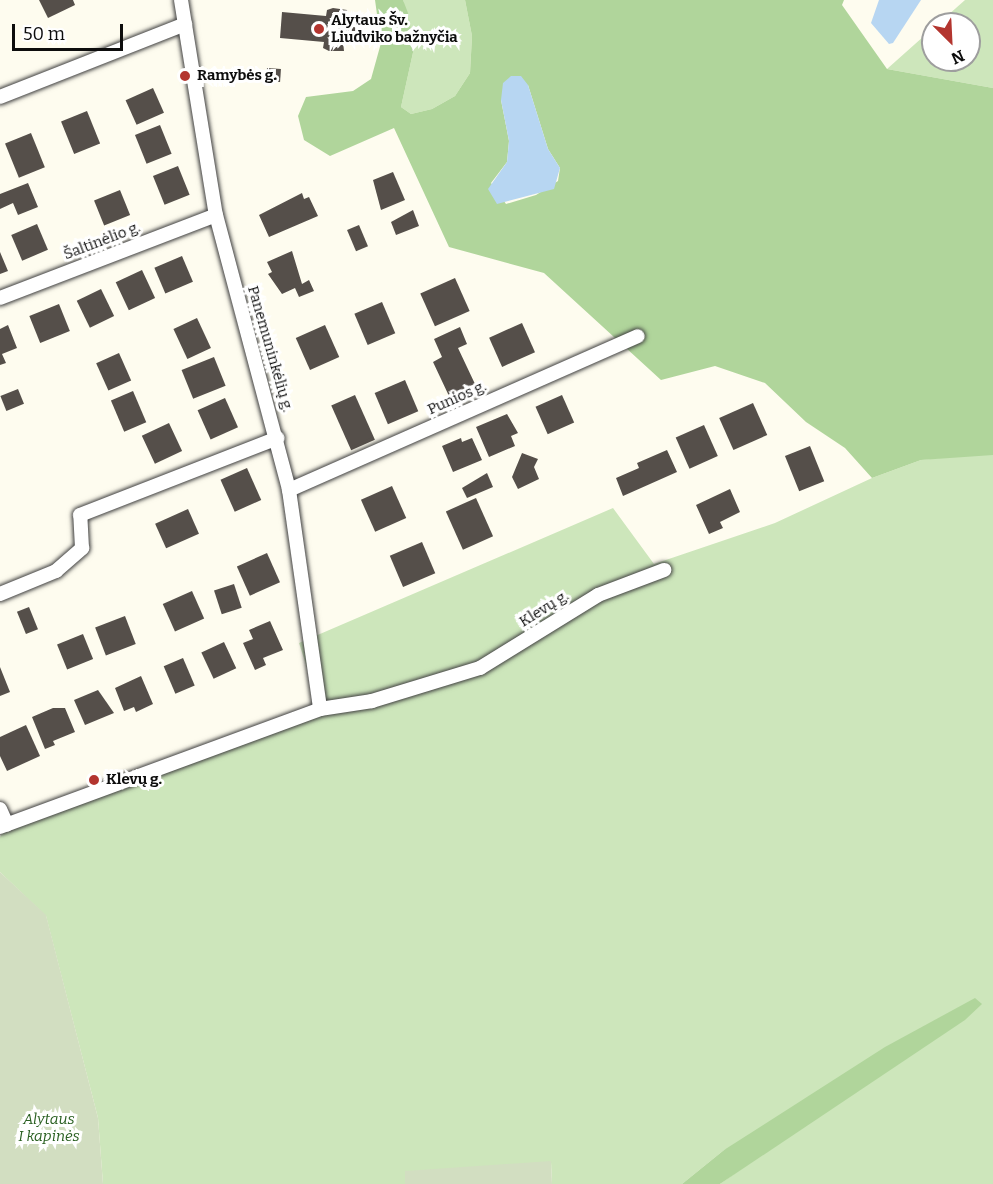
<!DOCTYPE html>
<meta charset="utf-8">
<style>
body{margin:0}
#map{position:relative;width:993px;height:1184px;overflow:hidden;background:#fefcef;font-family:Bitter,serif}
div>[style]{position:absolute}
.green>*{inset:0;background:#cde6bb}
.forest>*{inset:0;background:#b0d59b}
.cemetery>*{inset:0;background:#d2dec1}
.water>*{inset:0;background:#b7d6f2}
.building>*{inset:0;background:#554f4a;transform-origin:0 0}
.roads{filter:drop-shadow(0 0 2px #404040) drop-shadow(0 0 2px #404040)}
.street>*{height:14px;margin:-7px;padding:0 7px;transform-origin:7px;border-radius:7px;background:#fff}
.dots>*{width:16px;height:16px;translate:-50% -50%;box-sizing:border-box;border:3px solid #fff;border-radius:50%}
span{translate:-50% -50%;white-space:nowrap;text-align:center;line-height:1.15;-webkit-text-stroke:6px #fff;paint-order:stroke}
.poi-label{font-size:15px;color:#0d0d0d;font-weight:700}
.left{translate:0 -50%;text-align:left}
.street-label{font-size:15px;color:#0d0d0d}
.park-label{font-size:15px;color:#2a6022;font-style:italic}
.north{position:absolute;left:921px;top:12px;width:60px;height:60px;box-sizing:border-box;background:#fff;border:2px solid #9e9e9e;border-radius:50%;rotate:156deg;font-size:16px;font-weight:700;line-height:24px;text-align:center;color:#0d0d0d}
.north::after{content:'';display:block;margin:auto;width:21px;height:27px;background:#b3352f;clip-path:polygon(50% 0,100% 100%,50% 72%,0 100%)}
.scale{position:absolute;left:12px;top:24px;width:111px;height:27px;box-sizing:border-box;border:3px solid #0d0d0d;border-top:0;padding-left:8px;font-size:18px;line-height:21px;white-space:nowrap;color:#0d0d0d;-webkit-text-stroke:4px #fff;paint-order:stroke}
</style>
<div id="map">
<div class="green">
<i style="clip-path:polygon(403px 0,465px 0,472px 36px,470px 73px,455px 96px,432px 109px,411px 114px,401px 107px,414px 48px)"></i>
<i style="clip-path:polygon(965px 0,993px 0,993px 88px,887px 69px,933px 28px,933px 60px,969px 60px,969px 24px,938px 24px)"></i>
<i style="clip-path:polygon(977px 454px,993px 455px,993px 1184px,720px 1184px,800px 1127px,724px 1150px,682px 1184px,552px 1184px,551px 1162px,405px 1172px,405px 1184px,103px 1184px,98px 1118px,46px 916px,0 872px,0 837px,7px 825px,320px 708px,299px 643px,613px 508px,654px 564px,775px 523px,872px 478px,921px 460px)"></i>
</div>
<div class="forest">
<i style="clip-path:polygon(evenodd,375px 0,403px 0,408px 13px,414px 48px,401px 107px,411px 114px,432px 109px,455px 96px,470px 73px,472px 36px,465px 0,844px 0,842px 5px,887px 69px,993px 88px,993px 455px,921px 460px,872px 478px,845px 448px,806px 422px,765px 383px,715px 366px,661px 380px,544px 273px,449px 247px,394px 128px,330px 156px,304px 140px,298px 116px,306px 97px,353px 91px,371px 79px,381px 43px,375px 0,528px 85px,548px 149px,560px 168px,558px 181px,536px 195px,506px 204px,491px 183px,507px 162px,509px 141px,501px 100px,528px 85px)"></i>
<i style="clip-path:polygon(975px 998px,982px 1004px,965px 1020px,720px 1184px,682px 1184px,724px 1150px,885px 1047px)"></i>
</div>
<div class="cemetery">
<i style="clip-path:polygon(0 872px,46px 915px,98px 1118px,103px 1184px,0 1184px)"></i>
<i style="clip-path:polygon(551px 1161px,552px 1184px,405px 1184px,405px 1171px)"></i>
</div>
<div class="water">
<i style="clip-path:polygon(879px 0,921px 0,893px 43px,889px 44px,871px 23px)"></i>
<i style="clip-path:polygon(511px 76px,521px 76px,528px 85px,548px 149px,560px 168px,554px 189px,497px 204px,488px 189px,507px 162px,509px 141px,501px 100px,503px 83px)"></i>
</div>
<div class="building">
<i style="clip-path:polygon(39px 0,73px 0,75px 5px,48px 18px)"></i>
<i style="clip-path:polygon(333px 8px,347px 10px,349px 16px,345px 20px,356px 28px,355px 37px,343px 41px,344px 51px,329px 51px,323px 48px,324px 42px,280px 38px,282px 12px,326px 16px,327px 10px)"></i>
<i style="left:267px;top:68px;width:14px;height:13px;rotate:4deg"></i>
<i style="left:153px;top:88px;width:27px;height:30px;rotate:66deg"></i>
<i style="left:87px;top:111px;width:35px;height:28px;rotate:68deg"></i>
<i style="left:160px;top:125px;width:31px;height:27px;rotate:68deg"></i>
<i style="left:31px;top:133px;width:37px;height:28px;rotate:68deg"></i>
<i style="left:178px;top:166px;width:31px;height:27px;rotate:68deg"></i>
<i style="clip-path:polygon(393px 172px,405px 200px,381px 210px,373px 180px)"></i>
<i style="clip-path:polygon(28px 183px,38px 207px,18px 215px,13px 203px,0 209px,0 194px)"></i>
<i style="left:120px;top:190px;width:27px;height:28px;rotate:68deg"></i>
<i style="clip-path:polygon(302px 193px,304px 199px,309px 197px,318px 216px,269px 237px,259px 215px)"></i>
<i style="clip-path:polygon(413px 210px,419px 226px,396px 235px,391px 222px)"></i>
<i style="left:37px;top:224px;width:28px;height:28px;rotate:67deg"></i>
<i style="left:359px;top:225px;width:23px;height:13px;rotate:67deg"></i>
<i style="clip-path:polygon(292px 251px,302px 284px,309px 280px,314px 291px,299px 297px,295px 288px,282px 294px,268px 274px,272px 272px,267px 262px)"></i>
<i style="clip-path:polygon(0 252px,8px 271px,0 274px)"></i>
<i style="left:182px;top:256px;width:28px;height:30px;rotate:67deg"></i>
<i style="left:142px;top:270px;width:31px;height:29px;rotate:65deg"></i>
<i style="left:455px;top:278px;width:36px;height:38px;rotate:66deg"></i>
<i style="left:101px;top:289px;width:30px;height:27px;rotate:64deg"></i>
<i style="left:382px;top:302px;width:34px;height:30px;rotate:67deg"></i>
<i style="left:59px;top:304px;width:29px;height:32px;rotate:68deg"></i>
<i style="left:197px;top:318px;width:33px;height:26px;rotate:65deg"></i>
<i style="left:522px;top:323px;width:32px;height:36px;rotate:66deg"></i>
<i style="clip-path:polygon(8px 325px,17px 348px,2px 354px,6px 363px,0 365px,0 329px)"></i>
<i style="left:325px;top:325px;width:35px;height:32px;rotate:66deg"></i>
<i style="clip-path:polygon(460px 327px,467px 344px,458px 348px,475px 384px,449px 396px,433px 362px,442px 357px,434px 339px)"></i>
<i style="left:119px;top:353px;width:30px;height:25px;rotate:66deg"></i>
<i style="left:214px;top:357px;width:31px;height:35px;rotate:68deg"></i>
<i style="left:405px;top:380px;width:34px;height:33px;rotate:67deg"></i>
<i style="left:18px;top:389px;width:16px;height:19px;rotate:68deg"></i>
<i style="left:133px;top:391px;width:34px;height:24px;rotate:67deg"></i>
<i style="left:355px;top:395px;width:49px;height:26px;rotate:66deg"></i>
<i style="left:562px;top:395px;width:30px;height:29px;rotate:66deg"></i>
<i style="left:225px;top:398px;width:32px;height:30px;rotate:66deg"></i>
<i style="left:753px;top:403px;width:35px;height:37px;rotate:66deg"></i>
<i style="clip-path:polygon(507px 414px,518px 433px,511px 436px,515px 446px,489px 457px,476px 427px)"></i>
<i style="left:169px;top:423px;width:31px;height:30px;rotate:65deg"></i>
<i style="left:704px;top:425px;width:34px;height:31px;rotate:66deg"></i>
<i style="clip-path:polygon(461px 438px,462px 442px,472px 438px,482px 460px,453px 472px,442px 446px)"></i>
<i style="left:810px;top:446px;width:38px;height:27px;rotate:68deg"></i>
<i style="clip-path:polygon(667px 450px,677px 472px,623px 496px,616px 478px,639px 468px,637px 463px)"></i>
<i style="clip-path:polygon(522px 453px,538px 459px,534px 467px,539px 479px,518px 489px,512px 477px)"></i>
<i style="left:247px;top:468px;width:35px;height:29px;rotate:66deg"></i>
<i style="clip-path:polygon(487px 473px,493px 487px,467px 498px,462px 488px)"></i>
<i style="left:392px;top:486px;width:35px;height:34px;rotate:66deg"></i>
<i style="clip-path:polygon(730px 489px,740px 512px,720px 522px,723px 528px,709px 534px,696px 505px)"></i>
<i style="left:476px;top:498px;width:42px;height:33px;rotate:66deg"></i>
<i style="left:188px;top:509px;width:27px;height:36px;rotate:66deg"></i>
<i style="left:422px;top:542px;width:34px;height:35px;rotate:67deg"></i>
<i style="left:267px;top:553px;width:32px;height:33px;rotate:66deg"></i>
<i style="left:234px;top:584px;width:25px;height:21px;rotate:72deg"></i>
<i style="left:192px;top:591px;width:30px;height:32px;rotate:66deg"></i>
<i style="left:29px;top:607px;width:24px;height:13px;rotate:68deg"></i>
<i style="left:125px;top:616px;width:30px;height:32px;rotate:69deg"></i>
<i style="clip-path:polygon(270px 621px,283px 650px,263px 658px,266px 665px,255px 670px,243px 643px,253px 639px,249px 630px)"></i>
<i style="left:83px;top:634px;width:27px;height:28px;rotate:68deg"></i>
<i style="left:224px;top:642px;width:29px;height:25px;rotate:65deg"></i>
<i style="left:183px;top:658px;width:30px;height:21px;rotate:67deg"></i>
<i style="clip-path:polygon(0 667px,10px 692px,0 696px)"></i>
<i style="clip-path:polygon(141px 676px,153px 704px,136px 712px,134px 707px,124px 711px,115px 688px)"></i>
<i style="clip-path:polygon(98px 690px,114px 713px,85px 725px,74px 700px)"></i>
<i style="clip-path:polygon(53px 708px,65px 708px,75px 732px,53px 741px,55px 745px,45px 749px,32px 717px)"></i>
<i style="clip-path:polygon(26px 725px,40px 756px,7px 771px,0 756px,0 737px)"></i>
</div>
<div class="roads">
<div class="street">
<i style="left:181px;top:0;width:218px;rotate:80.8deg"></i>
<i style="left:216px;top:215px;width:285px;rotate:75.1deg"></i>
<i style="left:289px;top:490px;width:221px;rotate:81.9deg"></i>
<i style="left:0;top:97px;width:199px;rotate:-21.5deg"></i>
<i style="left:0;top:298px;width:231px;rotate:-21deg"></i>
<i style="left:289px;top:490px;width:381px;rotate:-23.8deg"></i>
<i style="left:0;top:594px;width:61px;rotate:-22.3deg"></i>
<i style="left:56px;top:571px;width:35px;rotate:-41deg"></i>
<i style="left:82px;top:548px;width:33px;rotate:-93deg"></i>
<i style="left:80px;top:515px;width:212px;rotate:-21.3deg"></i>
<i style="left:0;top:809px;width:17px;rotate:66deg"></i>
<i style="left:0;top:827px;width:341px;rotate:-20.2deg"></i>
<i style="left:320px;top:709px;width:53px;rotate:-8.7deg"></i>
<i style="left:372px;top:701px;width:113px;rotate:-17deg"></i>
<i style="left:480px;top:668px;width:139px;rotate:-31.7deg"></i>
<i style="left:598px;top:595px;width:71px;rotate:-20.7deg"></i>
</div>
</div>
<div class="dots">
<i style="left:319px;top:29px;background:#b3352f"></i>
<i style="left:185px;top:76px;background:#b3352f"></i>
<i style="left:94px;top:780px;background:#b3352f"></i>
</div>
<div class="poi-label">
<span class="left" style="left:331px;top:29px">Alytaus Šv.<br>Liudviko bažnyčia</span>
<span class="left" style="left:197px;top:76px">Ramybės g.</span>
<span class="left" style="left:106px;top:780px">Klevų g.</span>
</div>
<div class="street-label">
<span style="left:102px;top:241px;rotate:-21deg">Šaltinėlio g.</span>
<span style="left:270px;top:349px;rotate:74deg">Panemuninkėlių g.</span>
<span style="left:457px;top:398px;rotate:-24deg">Punios g.</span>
<span style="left:544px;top:609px;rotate:-32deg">Klevų g.</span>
</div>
<div class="park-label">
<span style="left:49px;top:1128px">Alytaus<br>I kapinės</span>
</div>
<div class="north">N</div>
<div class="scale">50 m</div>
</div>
